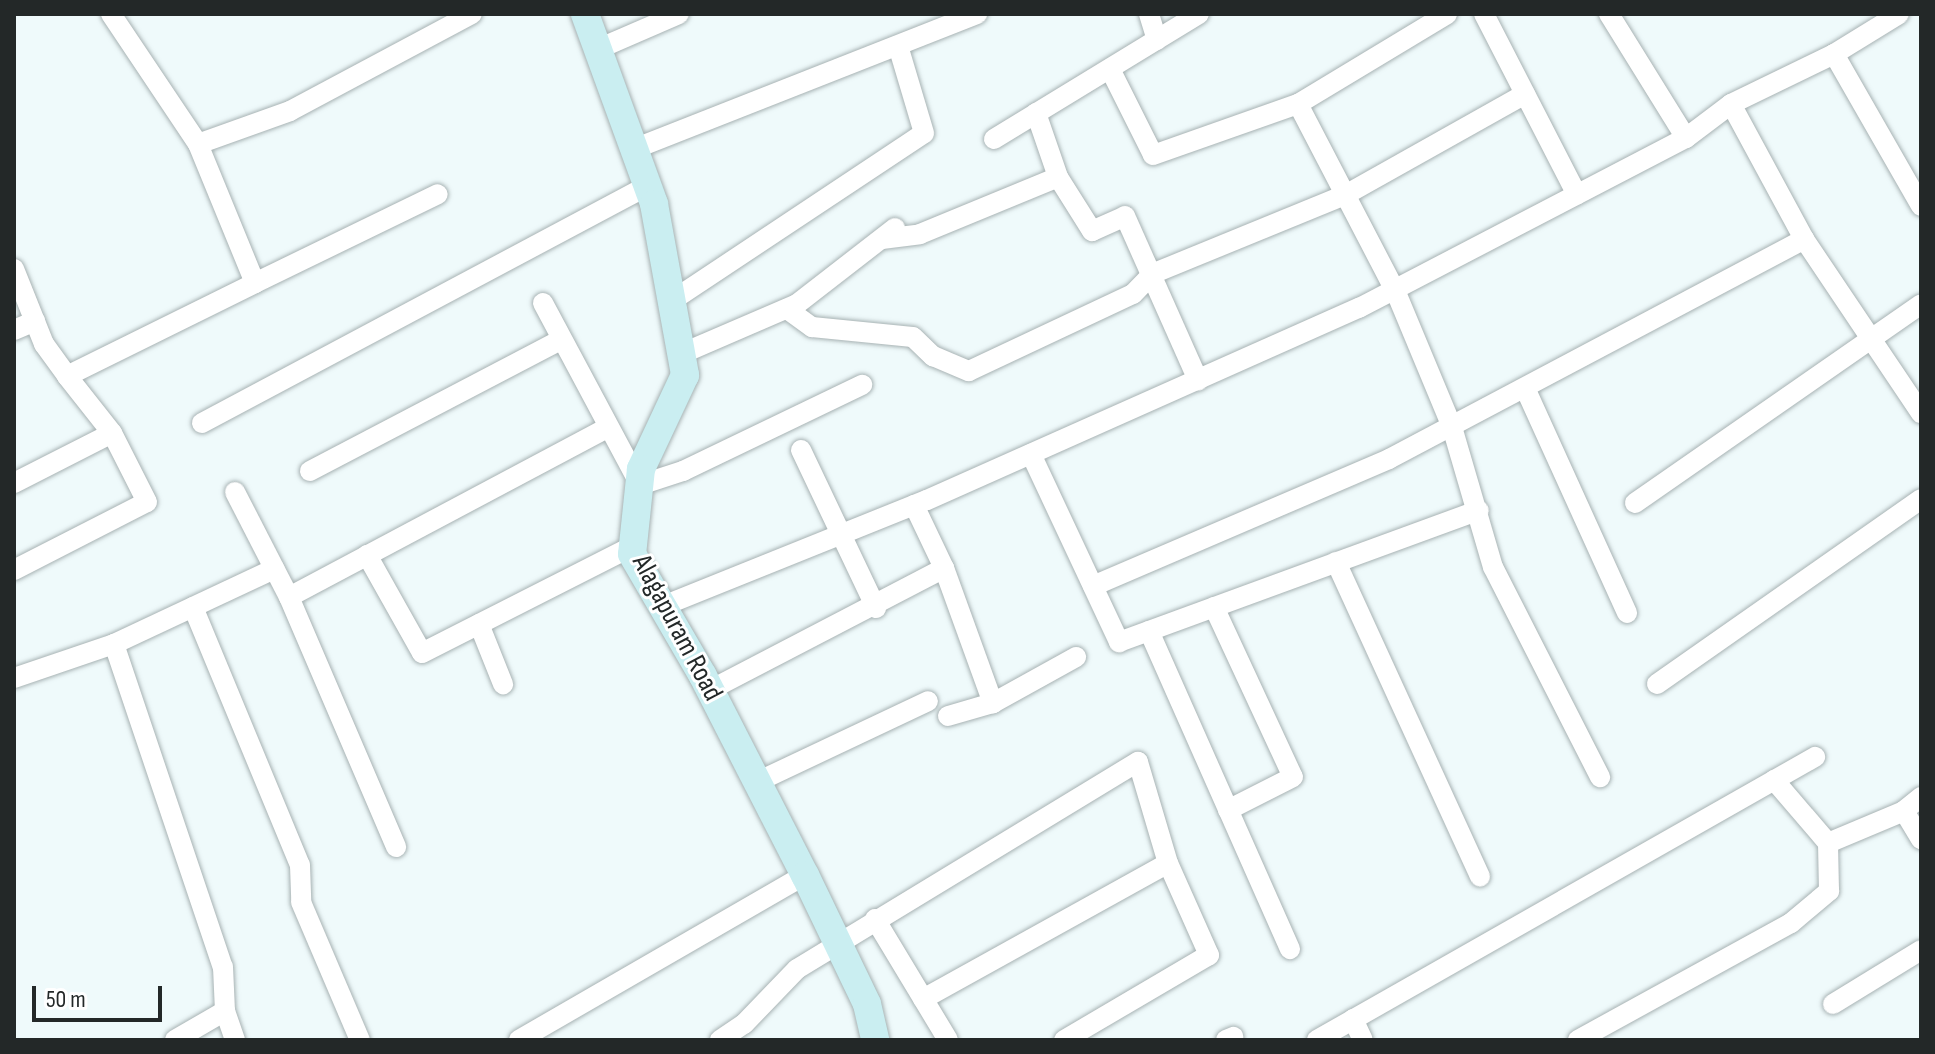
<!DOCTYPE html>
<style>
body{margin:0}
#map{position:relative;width:1935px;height:1054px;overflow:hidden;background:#effafb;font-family:"Sofia Sans Condensed",sans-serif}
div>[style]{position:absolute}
.roads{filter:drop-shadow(0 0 2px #a7b2b3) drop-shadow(0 0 2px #a7b2b3)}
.street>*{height:20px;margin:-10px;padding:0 10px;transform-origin:10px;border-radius:10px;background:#fff}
.secondary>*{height:28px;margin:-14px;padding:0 14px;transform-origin:14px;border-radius:14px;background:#caeef1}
span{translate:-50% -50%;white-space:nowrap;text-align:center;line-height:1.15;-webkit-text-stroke:6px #fff;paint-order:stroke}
.street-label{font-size:28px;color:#232828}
.frame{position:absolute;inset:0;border:16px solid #232828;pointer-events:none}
.scale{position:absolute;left:32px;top:986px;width:130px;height:36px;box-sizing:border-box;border:4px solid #232828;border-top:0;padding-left:10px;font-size:24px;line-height:28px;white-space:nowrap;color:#232828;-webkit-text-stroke:6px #fff;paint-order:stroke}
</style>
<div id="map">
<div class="roads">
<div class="street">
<i style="left:111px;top:14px;width:156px;rotate:56.2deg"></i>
<i style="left:198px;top:144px;width:98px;rotate:-19.7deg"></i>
<i style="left:290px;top:111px;width:206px;rotate:-28.1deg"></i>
<i style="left:1149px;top:14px;width:27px;rotate:73deg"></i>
<i style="left:1484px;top:14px;width:203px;rotate:62.8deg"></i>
<i style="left:1609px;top:14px;width:146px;rotate:58.2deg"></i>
<i style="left:598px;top:49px;width:88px;rotate:-23.4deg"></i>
<i style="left:1834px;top:54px;width:175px;rotate:60.2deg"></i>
<i style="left:1110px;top:69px;width:96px;rotate:63.4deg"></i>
<i style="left:1153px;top:155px;width:154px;rotate:-19.4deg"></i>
<i style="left:1298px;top:104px;width:174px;rotate:-31.1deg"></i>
<i style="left:1298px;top:104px;width:210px;rotate:62.5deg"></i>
<i style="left:1395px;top:290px;width:148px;rotate:67.4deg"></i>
<i style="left:1452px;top:427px;width:146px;rotate:73.7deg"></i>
<i style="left:1493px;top:567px;width:236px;rotate:63deg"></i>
<i style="left:1731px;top:104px;width:153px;rotate:61.6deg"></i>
<i style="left:1804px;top:239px;width:210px;rotate:56.1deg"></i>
<i style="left:1036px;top:113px;width:68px;rotate:71deg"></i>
<i style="left:1058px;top:177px;width:64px;rotate:57.8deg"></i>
<i style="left:1092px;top:231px;width:36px;rotate:-24deg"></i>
<i style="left:1125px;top:216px;width:180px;rotate:66deg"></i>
<i style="left:994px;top:139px;width:240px;rotate:-31.4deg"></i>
<i style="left:634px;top:149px;width:369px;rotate:-21.5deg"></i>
<i style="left:882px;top:239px;width:38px;rotate:-7deg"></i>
<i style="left:920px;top:234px;width:149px;rotate:-22.4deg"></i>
<i style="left:14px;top:269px;width:81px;rotate:68.2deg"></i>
<i style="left:44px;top:344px;width:39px;rotate:54deg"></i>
<i style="left:67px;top:376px;width:210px;rotate:-26.3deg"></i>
<i style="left:255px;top:283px;width:150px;rotate:-112.3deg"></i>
<i style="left:255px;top:283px;width:203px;rotate:-25.9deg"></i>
<i style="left:673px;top:300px;width:301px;rotate:-33.6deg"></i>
<i style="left:924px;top:133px;width:91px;rotate:-106.6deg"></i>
<i style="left:543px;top:303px;width:206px;rotate:61.9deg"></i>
<i style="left:640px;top:485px;width:45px;rotate:-18deg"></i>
<i style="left:683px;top:471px;width:199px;rotate:-25.7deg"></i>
<i style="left:787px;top:309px;width:31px;rotate:36deg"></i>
<i style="left:812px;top:327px;width:101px;rotate:5.7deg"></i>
<i style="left:913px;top:337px;width:28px;rotate:44deg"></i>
<i style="left:933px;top:356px;width:39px;rotate:23deg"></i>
<i style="left:969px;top:371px;width:181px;rotate:-25.2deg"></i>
<i style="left:1133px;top:294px;width:28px;rotate:-46deg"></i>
<i style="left:1152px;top:274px;width:211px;rotate:-22.3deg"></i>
<i style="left:1347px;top:194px;width:204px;rotate:-29.3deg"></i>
<i style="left:14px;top:330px;width:23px;rotate:-23deg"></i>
<i style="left:681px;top:354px;width:126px;rotate:-23.3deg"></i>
<i style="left:797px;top:304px;width:124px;rotate:-37.8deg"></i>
<i style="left:1525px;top:388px;width:247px;rotate:65.6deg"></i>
<i style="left:202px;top:423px;width:504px;rotate:-28.04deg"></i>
<i style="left:801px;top:450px;width:175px;rotate:64.6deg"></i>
<i style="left:1031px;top:454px;width:208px;rotate:64.9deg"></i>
<i style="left:1119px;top:642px;width:383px;rotate:-20.1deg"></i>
<i style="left:310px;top:471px;width:284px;rotate:-27.6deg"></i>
<i style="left:14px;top:483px;width:110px;rotate:-27deg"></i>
<i style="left:235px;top:492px;width:118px;rotate:62.8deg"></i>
<i style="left:289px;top:597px;width:272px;rotate:66.8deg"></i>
<i style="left:1635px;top:503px;width:348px;rotate:-34.8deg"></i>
<i style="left:914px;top:505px;width:70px;rotate:64.5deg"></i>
<i style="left:367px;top:555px;width:112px;rotate:60.7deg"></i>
<i style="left:422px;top:653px;width:237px;rotate:-26.9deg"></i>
<i style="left:1336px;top:562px;width:346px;rotate:65.4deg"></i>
<i style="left:14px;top:570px;width:149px;rotate:-27.1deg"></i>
<i style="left:147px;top:502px;width:77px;rotate:-116.9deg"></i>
<i style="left:112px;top:433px;width:73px;rotate:-128.3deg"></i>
<i style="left:1093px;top:586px;width:322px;rotate:-23.2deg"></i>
<i style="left:1389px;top:459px;width:470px;rotate:-27.9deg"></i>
<i style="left:289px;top:597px;width:362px;rotate:-28deg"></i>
<i style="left:663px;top:606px;width:284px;rotate:-21.9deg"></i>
<i style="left:927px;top:500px;width:473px;rotate:-24deg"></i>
<i style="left:1359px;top:308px;width:369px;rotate:-27.5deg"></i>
<i style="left:1686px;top:138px;width:56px;rotate:-37.1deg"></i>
<i style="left:1731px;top:104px;width:114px;rotate:-25.9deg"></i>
<i style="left:1834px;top:54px;width:76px;rotate:-31.6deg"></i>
<i style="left:193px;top:607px;width:279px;rotate:67.5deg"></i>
<i style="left:300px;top:865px;width:37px;rotate:88deg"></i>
<i style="left:301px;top:902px;width:150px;rotate:66.9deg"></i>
<i style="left:1214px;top:607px;width:187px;rotate:65.1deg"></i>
<i style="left:1293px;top:777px;width:73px;rotate:153.1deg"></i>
<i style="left:479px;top:624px;width:65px;rotate:68.2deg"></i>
<i style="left:1149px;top:631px;width:348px;rotate:66.1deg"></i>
<i style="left:114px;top:644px;width:341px;rotate:71.4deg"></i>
<i style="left:223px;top:967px;width:44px;rotate:87.4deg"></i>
<i style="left:225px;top:1011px;width:31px;rotate:71deg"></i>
<i style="left:14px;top:678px;width:106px;rotate:-18.8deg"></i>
<i style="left:114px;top:644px;width:177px;rotate:-25.1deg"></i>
<i style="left:1657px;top:684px;width:322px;rotate:-35deg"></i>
<i style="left:710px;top:690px;width:264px;rotate:-27.5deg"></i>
<i style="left:944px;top:568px;width:144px;rotate:70.1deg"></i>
<i style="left:948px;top:716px;width:47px;rotate:-16.1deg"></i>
<i style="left:993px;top:703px;width:95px;rotate:-29deg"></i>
<i style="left:757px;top:782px;width:189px;rotate:-25.3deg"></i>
<i style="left:1921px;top:797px;width:22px;rotate:141deg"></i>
<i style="left:1904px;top:811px;width:33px;rotate:59deg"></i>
<i style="left:1828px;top:843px;width:82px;rotate:-22.8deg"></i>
<i style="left:875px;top:919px;width:141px;rotate:58.9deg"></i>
<i style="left:923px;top:999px;width:280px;rotate:-29deg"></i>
<i style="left:1833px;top:1004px;width:103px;rotate:-31.5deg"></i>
<i style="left:1353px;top:1019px;width:23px;rotate:65deg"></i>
<i style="left:175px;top:1040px;width:58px;rotate:-30.1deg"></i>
<i style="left:519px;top:1040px;width:330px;rotate:-30deg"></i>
<i style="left:720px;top:1040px;width:29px;rotate:-34deg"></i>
<i style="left:744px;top:1024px;width:76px;rotate:-46.1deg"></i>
<i style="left:797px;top:969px;width:399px;rotate:-31.3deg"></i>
<i style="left:1138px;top:762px;width:105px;rotate:73.5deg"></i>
<i style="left:1168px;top:863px;width:101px;rotate:66deg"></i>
<i style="left:1209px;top:955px;width:168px;rotate:149.6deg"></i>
<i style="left:1226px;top:1040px;width:8px;rotate:-23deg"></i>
<i style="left:1317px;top:1040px;width:573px;rotate:-29.61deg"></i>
<i style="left:1578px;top:1040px;width:243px;rotate:-28.8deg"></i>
<i style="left:1791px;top:923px;width:50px;rotate:-40.1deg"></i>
<i style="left:1829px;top:891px;width:48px;rotate:-91.2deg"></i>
<i style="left:1828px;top:843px;width:83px;rotate:-130.6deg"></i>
</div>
<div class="secondary">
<i style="left:585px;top:14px;width:202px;rotate:70deg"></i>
<i style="left:654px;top:204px;width:174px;rotate:79.7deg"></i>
<i style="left:685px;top:375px;width:104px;rotate:115.1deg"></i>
<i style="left:641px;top:469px;width:85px;rotate:96deg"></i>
<i style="left:632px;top:554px;width:141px;rotate:59.8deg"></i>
<i style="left:703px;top:676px;width:224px;rotate:62.9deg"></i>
<i style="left:805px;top:875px;width:143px;rotate:64.3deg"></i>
<i style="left:867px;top:1004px;width:37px;rotate:77deg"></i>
</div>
</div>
<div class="street-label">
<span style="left:677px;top:628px;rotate:62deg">Alagapuram Road</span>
</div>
<div class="frame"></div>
<div class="scale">50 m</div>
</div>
